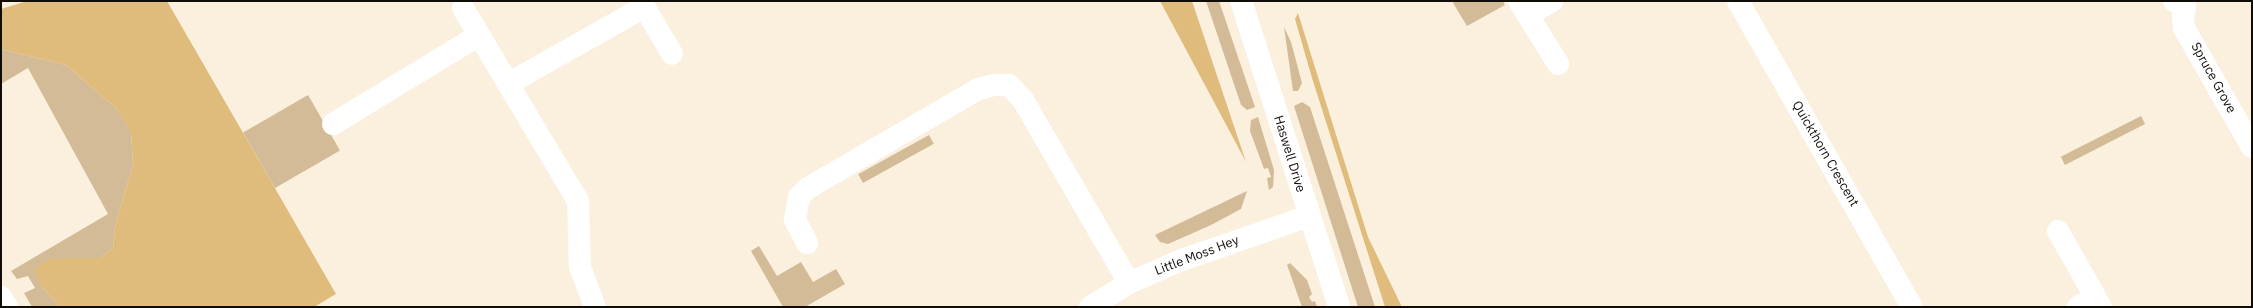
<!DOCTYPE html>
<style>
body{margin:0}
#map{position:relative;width:2253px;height:308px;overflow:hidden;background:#fbf0de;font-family:"IBM Plex Sans",sans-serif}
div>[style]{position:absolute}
.green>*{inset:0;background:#d2bb96;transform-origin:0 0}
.forest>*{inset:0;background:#e0bc7c}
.minor>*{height:22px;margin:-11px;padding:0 11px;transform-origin:11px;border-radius:11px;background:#fff}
span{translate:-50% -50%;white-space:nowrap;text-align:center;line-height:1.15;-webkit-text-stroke:3px #fff;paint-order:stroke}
.street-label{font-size:13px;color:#100c07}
.frame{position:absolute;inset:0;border:2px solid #100c07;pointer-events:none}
</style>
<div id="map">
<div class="green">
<i style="clip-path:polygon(1206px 1px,1219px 1px,1255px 107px,1247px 110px,1241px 105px)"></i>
<i style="clip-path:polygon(1455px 1px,1503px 1px,1505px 5px,1467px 26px,1453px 3px)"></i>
<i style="clip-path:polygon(1284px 27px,1291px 42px,1302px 83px,1298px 91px,1293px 91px)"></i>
<i style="clip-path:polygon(1px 49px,66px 65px,116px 108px,131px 131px,133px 165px,115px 226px,113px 248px,100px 258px,51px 258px,41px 286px,60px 307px,32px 307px,24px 293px,35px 288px,28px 276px,17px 279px,11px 271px,108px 214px,28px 68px,1px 84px)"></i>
<i style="left:308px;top:95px;width:64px;height:75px;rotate:60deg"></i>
<i style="clip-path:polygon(1302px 102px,1310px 107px,1375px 307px,1358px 307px,1294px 106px)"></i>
<i style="left:2141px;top:116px;width:9px;height:90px;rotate:63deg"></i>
<i style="clip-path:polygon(1258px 117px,1274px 170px,1273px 187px,1269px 190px,1267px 178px,1271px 177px,1268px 168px,1264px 169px,1250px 131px,1251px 120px)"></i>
<i style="left:929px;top:135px;width:10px;height:81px;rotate:61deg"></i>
<i style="clip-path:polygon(1247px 191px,1241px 209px,1211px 225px,1168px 244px,1160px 242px,1155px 235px)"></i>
<i style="clip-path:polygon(759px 246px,777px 276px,801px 262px,813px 282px,836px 269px,845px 284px,805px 307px,783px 307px,751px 251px)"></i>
<i style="clip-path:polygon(1290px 263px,1307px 280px,1312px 294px,1309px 297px,1312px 302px,1315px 301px,1317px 307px,1302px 307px,1287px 265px)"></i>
</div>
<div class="forest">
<i style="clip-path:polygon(27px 1px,167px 1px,336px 294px,314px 307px,60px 307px,41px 286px,36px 276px,35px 268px,51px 258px,100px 258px,113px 248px,115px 226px,133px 165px,131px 132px,116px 108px,66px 65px,1px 49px,1px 9px)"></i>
<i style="clip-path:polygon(1160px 1px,1192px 1px,1246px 162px)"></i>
<i style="clip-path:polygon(1298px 13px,1368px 237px,1402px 307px,1385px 307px,1312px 78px,1295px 19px)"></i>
</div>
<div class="minor">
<i style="left:641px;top:1px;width:61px;rotate:59.7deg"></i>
<i style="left:1241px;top:1px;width:321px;rotate:72.2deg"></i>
<i style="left:1519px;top:1px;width:74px;rotate:58.2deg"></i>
<i style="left:1738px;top:1px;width:352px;rotate:60.4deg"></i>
<i style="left:2174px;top:1px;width:13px;rotate:29deg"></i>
<i style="left:2185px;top:7px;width:10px;rotate:101deg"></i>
<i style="left:2183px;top:17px;width:11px;rotate:85deg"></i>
<i style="left:2184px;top:28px;width:137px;rotate:60.3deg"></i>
<i style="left:463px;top:8px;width:225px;rotate:59.2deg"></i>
<i style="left:578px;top:201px;width:66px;rotate:88.3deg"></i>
<i style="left:580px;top:267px;width:43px;rotate:69.4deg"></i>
<i style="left:1528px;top:15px;width:28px;rotate:-30deg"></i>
<i style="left:508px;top:84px;width:156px;rotate:-29.5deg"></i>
<i style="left:333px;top:124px;width:170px;rotate:-31.3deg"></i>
<i style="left:2058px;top:231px;width:87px;rotate:60.5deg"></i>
<i style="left:807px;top:243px;width:27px;rotate:-117deg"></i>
<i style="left:795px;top:219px;width:22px;rotate:-80deg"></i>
<i style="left:799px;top:197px;width:13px;rotate:-45deg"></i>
<i style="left:808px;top:188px;width:197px;rotate:-30.2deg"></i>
<i style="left:978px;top:89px;width:16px;rotate:-14deg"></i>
<i style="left:994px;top:85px;width:15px"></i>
<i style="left:1009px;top:85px;width:21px;rotate:47deg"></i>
<i style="left:1023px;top:100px;width:211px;rotate:59.9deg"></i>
<i style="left:1px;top:297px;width:12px;rotate:59deg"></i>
<i style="left:1090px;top:307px;width:46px;rotate:-31.6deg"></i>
<i style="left:1129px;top:283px;width:55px;rotate:-23.7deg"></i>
<i style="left:1179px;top:261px;width:138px;rotate:-19.1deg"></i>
<i style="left:2078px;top:307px;width:20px;rotate:-30deg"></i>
</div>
<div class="street-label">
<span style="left:2213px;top:78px;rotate:61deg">Spruce Grove</span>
<span style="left:1289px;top:154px;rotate:73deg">Haswell Drive</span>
<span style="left:1825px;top:154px;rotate:60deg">Quickthorn Crescent</span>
<span style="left:1197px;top:256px;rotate:-21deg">Little Moss Hey</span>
</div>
<div class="frame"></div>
</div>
